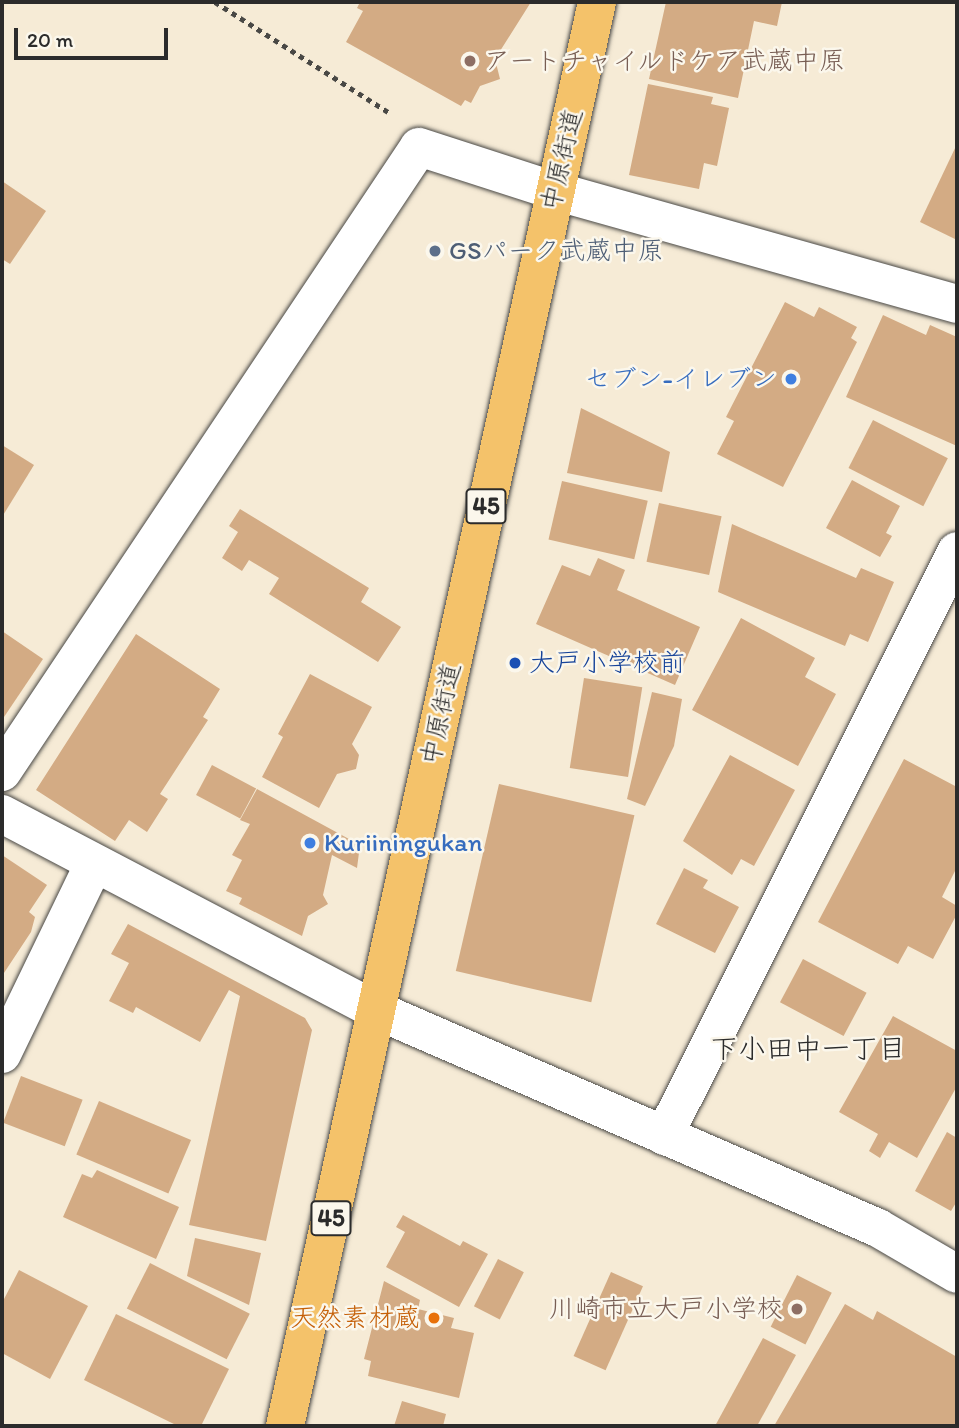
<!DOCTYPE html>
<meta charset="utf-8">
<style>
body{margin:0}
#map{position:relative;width:959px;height:1428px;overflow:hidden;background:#f6ebd6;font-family:Itim,"Klee One",sans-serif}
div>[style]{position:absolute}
.building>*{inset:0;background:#d3ab84;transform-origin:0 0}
.path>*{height:4.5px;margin-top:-2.25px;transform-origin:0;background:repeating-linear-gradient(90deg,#494845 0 5px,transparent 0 10px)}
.roads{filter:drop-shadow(0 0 2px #494845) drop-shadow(0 0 2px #494845)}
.minor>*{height:38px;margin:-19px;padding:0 19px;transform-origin:19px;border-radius:19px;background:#fff}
.tertiary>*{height:38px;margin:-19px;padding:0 19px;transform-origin:19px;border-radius:19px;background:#fff}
.primary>*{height:38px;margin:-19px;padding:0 19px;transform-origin:19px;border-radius:19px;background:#f4c26a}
.dots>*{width:19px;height:19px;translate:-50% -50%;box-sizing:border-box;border:4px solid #fbf7ec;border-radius:50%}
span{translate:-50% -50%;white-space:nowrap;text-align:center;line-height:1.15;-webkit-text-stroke:5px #fbf7ec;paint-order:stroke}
.shield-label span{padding:2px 5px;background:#fbf7ec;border:2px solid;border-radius:5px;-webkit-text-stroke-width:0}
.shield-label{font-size:24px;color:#2b2b2b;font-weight:700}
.education-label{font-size:26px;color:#785e54}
.left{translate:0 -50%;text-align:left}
.right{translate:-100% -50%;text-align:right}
.street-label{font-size:26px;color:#2b2b2b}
.service-label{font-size:26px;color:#4e5e75}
.shop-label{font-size:26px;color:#366cbe}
.transit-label{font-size:26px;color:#164399}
.food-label{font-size:26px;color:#c56008}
.neighbourhood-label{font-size:28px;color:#2b2b2b}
.frame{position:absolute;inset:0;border:4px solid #2b2b2b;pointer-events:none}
.scale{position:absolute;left:14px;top:28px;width:154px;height:32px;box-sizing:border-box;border:4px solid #2b2b2b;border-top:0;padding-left:9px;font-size:21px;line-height:24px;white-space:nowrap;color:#2b2b2b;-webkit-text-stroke:5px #fbf7ec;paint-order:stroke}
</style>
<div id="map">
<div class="building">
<i style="clip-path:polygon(360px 2px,531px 2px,495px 59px,500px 79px,480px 86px,471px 103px,465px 100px,461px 106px,346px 42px,363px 11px,357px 8px)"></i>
<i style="clip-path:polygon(666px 2px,782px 2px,777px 26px,754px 21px,738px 98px,649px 79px)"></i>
<i style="clip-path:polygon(648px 84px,713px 97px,711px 104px,729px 108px,717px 166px,704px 163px,699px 189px,629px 175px)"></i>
<i style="clip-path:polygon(957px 144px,957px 240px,920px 222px)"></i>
<i style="clip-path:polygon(2px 181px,46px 211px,10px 264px,2px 259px)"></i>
<i style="clip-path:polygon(785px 302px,814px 317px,819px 307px,857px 327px,851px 338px,857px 342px,783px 487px,717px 454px,734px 421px,726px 417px)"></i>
<i style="clip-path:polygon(883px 315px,926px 335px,930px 325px,957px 337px,957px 446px,846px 397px)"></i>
<i style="clip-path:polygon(581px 408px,670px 452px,662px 492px,567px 473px)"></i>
<i style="left:873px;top:420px;width:84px;height:54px;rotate:27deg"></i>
<i style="clip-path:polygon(2px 445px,34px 465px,2px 517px)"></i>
<i style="clip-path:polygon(852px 480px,900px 506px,886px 533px,892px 536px,880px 557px,826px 528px)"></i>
<i style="left:562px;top:481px;width:88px;height:60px;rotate:13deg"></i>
<i style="left:659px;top:503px;width:64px;height:60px;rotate:12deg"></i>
<i style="clip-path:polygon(240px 509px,369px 588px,361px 602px,401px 627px,378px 662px,269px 594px,279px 578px,249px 560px,242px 571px,222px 558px,238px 532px,229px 526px)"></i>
<i style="clip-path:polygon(732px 524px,856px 578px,861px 568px,894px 582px,868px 642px,850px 634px,845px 646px,718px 592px)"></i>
<i style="clip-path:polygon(598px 558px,625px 570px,617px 590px,700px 627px,675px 685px,536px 624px,562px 565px,590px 576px)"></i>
<i style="clip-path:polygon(741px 618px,815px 658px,805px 677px,836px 694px,798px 766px,692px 710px)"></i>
<i style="clip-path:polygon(2px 631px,43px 659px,2px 720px)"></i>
<i style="clip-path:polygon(136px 634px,220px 689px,203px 717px,208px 720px,160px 794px,168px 799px,147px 832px,129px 820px,115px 841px,36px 790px)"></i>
<i style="clip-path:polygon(310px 674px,372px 707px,352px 744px,359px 755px,356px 769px,337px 774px,319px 808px,262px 777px,283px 737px,278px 734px)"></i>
<i style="left:584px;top:678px;width:59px;height:91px;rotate:9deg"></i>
<i style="clip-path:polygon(652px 692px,682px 699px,674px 746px,645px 806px,627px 799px)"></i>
<i style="clip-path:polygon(730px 755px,795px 790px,754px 866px,741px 859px,732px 875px,683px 841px)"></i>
<i style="clip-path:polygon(904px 759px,957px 787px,957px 867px,942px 897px,957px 906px,957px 914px,933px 959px,908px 946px,898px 964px,818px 922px)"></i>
<i style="left:212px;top:765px;width:50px;height:34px;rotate:28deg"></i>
<i style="left:499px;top:784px;width:139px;height:192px;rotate:13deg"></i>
<i style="clip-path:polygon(257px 789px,360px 845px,357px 868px,332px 855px,323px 895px,328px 904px,308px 916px,302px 936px,239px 904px,242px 898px,226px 891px,242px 860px,232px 855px,250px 824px,240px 820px)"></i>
<i style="clip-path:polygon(2px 855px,47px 885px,29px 912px,35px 917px,31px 932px,2px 976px)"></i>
<i style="clip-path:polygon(684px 868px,708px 880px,703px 888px,739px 907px,715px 953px,656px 924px)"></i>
<i style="clip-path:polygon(128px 924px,305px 1018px,312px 1030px,266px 1241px,189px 1225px,240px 996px,229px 990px,200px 1042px,136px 1007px,133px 1013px,109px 1001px,129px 963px,111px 954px)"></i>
<i style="left:803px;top:959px;width:72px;height:49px;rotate:28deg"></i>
<i style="clip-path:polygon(893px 1016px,957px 1051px,957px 1086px,917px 1158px,889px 1142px,880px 1158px,869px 1151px,878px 1134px,839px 1112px)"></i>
<i style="left:21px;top:1076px;width:66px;height:50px;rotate:21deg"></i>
<i style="left:99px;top:1101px;width:100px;height:58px;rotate:23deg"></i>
<i style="clip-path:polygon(947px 1132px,957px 1138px,957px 1201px,951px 1211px,915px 1191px)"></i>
<i style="clip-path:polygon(97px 1170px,179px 1207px,156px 1259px,63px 1217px,82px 1174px,92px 1178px)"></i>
<i style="clip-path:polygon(403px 1215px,460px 1246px,463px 1241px,488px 1254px,459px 1307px,386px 1267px,405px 1232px,396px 1227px)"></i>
<i style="clip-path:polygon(195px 1238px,261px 1253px,249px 1305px,187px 1276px)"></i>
<i style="left:498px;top:1259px;width:29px;height:53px;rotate:27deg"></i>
<i style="left:150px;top:1263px;width:112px;height:51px;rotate:27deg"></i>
<i style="clip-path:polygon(19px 1270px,88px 1306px,50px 1379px,2px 1353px,2px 1303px)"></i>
<i style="left:611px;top:1272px;width:35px;height:92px;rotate:24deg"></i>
<i style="left:797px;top:1275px;width:39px;height:58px;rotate:27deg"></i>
<i style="clip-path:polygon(384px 1281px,420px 1300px,418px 1309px,454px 1318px,451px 1328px,474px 1333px,459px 1398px,368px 1376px,371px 1361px,364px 1359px)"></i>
<i style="clip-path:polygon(845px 1304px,873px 1320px,877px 1311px,957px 1357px,957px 1426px,774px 1426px)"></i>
<i style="clip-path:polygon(116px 1314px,229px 1369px,201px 1426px,178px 1426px,84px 1380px)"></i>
<i style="clip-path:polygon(763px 1338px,796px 1355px,757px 1426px,715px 1426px)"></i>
<i style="clip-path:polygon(402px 1401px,446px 1414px,443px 1426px,394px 1426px)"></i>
</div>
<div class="path">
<i style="left:215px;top:2px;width:205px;rotate:32.4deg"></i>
</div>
<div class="roads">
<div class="minor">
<i style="left:2px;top:772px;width:751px;rotate:-56.29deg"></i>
<i style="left:419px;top:147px;width:143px;rotate:17.9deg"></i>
<i style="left:555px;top:191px;width:418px;rotate:15.7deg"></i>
<i style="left:2px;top:814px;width:422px;rotate:27.7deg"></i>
<i style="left:2px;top:1054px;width:211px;rotate:-64.2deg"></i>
<i style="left:664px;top:1136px;width:654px;rotate:-63.4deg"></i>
</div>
<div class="tertiary">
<i style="left:376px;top:1010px;width:547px;rotate:23.47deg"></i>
<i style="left:878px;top:1228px;width:91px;rotate:30.2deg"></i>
</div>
<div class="primary">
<i style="left:285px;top:1426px;width:1458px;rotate:-77.64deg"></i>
</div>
</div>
<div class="dots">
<i style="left:470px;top:61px;background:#8d6e63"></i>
<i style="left:435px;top:251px;background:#5c6f8a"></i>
<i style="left:791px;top:379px;background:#3f7fe0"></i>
<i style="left:515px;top:663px;background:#1a4fb4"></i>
<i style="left:310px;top:843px;background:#3f7fe0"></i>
<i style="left:797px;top:1309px;background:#8d6e63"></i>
<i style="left:434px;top:1318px;background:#e8710a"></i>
</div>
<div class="shield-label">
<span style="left:486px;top:506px">45</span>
<span style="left:331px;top:1218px">45</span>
</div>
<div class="education-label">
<span class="left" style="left:484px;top:61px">アートチャイルドケア武蔵中原</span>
<span class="right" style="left:783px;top:1309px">川崎市立大戸小学校</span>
</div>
<div class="street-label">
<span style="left:562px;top:160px;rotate:-77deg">中原街道</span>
<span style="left:441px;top:714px;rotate:-78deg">中原街道</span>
</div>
<div class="service-label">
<span class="left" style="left:449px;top:251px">GSパーク武蔵中原</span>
</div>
<div class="shop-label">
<span class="right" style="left:777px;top:379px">セブン-イレブン</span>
<span class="left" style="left:324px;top:843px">Kuriiningukan</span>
</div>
<div class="transit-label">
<span class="left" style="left:529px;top:663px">大戸小学校前</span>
</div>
<div class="food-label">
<span class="right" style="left:420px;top:1318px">天然素材蔵</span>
</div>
<div class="neighbourhood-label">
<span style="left:808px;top:1048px">下小田中一丁目</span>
</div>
<div class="frame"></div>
<div class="scale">20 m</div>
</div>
